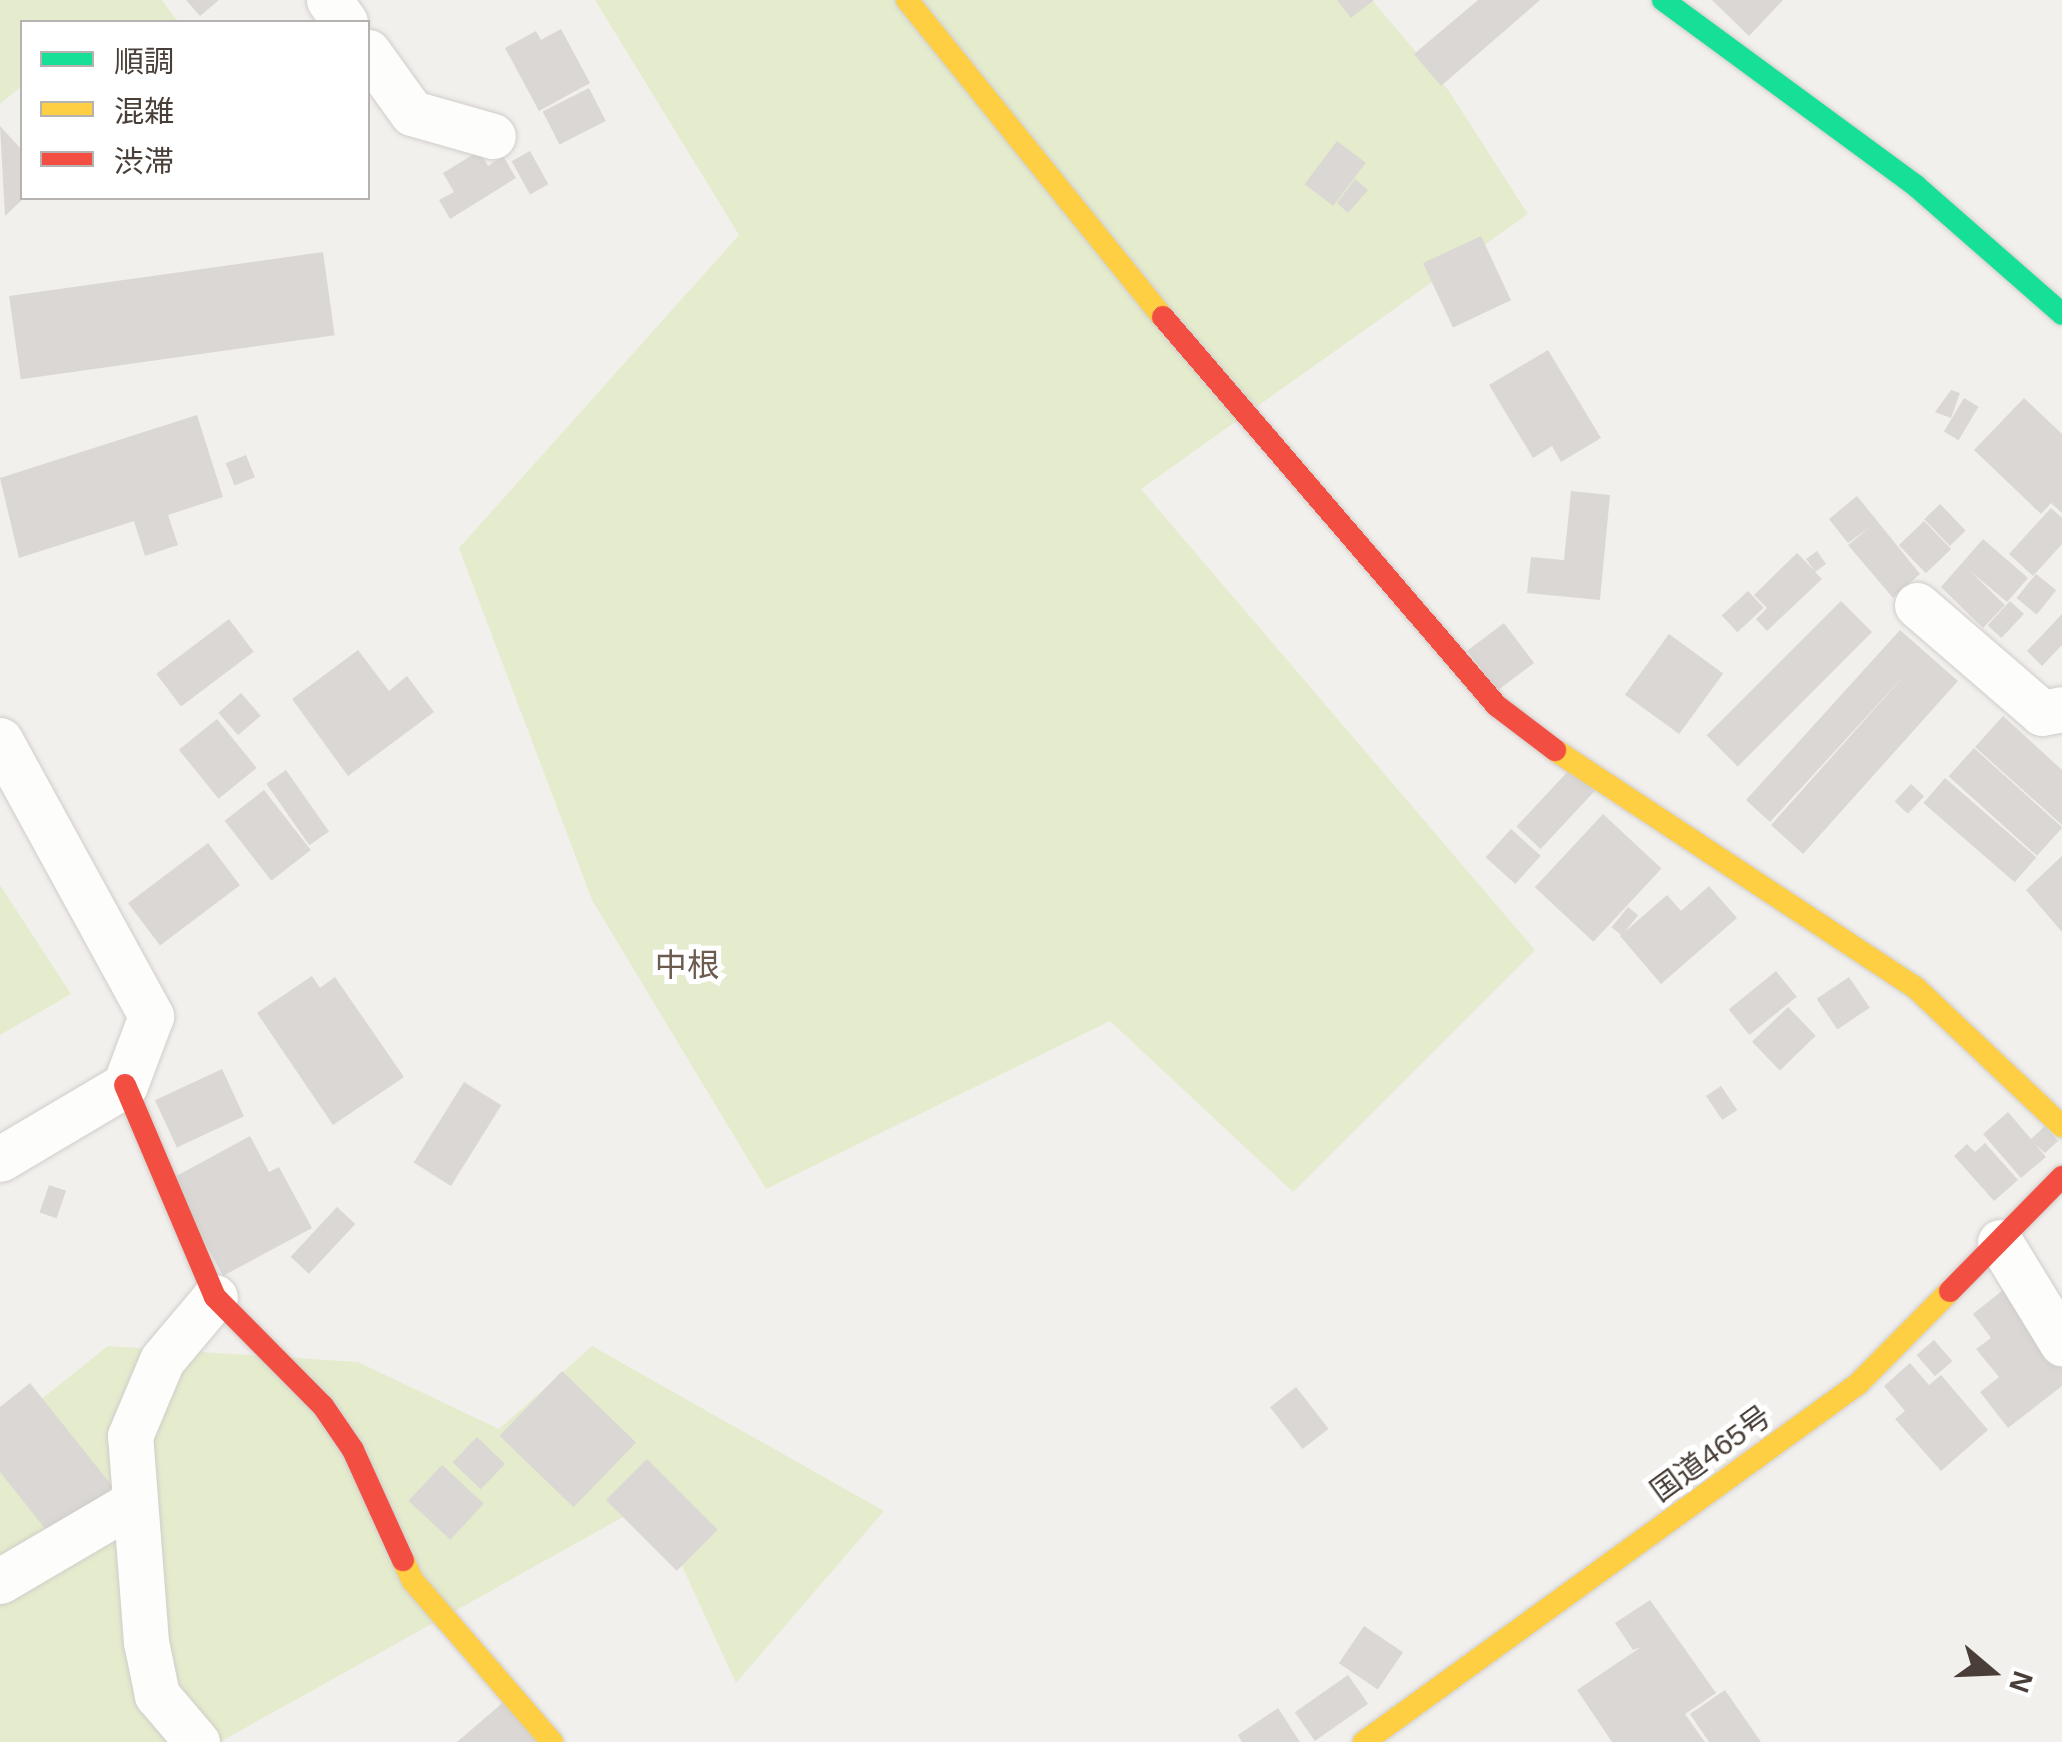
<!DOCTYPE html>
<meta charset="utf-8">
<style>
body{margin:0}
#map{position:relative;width:2062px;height:1742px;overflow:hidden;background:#f2f0ed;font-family:Arial,"Noto Sans JP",sans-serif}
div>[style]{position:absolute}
.green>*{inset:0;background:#e5eccd}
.building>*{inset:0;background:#dad7d4;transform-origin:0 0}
.roads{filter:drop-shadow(0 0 2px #d0cdca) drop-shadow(0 0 2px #d0cdca)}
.street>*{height:45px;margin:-22.5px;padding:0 22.5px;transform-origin:22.5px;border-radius:22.5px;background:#fdfdfc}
.fast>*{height:22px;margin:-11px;padding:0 11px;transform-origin:11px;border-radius:11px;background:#16e098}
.slow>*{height:22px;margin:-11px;padding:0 11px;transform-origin:11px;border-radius:11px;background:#ffcf43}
.jam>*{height:22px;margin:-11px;padding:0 11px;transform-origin:11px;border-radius:11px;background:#f24e42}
span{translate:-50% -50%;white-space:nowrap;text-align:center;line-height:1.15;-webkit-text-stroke:10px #fff;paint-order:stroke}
.street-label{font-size:30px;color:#493f38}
.neighbourhood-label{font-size:32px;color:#6c5b4f}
.legend{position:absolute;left:20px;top:20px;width:350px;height:180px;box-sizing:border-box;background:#fff;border:2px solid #b6b2af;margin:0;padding:12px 18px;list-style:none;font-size:30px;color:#493f38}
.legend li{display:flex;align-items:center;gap:20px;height:50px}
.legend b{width:50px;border:2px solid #b6b2af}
.north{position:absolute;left:1942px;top:1622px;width:100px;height:100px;-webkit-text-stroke:8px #fff;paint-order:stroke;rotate:109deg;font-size:28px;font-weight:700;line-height:40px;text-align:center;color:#493f38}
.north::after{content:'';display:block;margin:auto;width:35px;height:45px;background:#493f38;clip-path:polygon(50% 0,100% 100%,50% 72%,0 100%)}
</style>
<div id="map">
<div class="green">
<i style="clip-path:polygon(0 0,162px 0,178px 22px,22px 22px,22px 86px,0 104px)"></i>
<i style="clip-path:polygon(595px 0,1372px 0,1449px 91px,1528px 214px,1141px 489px,1535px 950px,1293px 1192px,1110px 1021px,766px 1189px,592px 900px,459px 548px,739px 235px)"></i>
<i style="clip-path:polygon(0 885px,71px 994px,0 1035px)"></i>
<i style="clip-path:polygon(108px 1346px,358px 1362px,499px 1429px,592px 1346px,884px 1511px,736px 1683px,652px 1501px,220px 1742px,0 1742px,0 1432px)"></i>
</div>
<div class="building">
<i style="clip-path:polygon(186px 0,219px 0,200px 16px)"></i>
<i style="clip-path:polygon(1337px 0,1374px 0,1351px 18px)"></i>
<i style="clip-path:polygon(1478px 0,1540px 0,1441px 86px,1414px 54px)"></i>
<i style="clip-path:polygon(1712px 0,1783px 0,1749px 36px)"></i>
<i style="clip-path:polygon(561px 29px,590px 83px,539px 111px,505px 48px,536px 31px,541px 40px)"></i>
<i style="left:589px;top:88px;width:37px;height:52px;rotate:63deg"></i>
<i style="clip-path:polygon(0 126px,22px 150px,22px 200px,5px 216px)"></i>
<i style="left:1337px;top:141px;width:36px;height:54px;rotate:37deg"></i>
<i style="clip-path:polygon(479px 151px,488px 166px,503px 156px,516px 178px,450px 219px,439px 200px,454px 192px,443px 173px)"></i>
<i style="left:530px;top:151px;width:38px;height:21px;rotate:61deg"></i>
<i style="clip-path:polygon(1355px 179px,1368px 190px,1348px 213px,1337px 203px)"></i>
<i style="left:1481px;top:236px;width:71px;height:64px;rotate:65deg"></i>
<i style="left:323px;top:252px;width:84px;height:317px;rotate:82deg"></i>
<i style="clip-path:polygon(1548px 350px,1601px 438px,1561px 462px,1552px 446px,1533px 458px,1489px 385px)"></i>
<i style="clip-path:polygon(1951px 390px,1960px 393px,1951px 418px,1935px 412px)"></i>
<i style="left:1964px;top:398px;width:17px;height:39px;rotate:31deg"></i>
<i style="clip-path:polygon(2024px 398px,2062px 434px,2062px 513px,2051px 503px,2041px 514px,1974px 450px)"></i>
<i style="clip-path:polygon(197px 415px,223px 497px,168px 515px,178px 545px,145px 556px,134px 521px,19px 558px,0 478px)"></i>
<i style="left:246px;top:455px;width:24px;height:22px;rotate:68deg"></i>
<i style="clip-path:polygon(1571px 491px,1610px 495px,1600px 600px,1527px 593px,1531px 557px,1564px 560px)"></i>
<i style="clip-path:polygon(1857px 496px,1920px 574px,1893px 598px,1848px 545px,1870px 527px,1848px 543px,1829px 519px)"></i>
<i style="left:1940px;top:504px;width:37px;height:22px;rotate:46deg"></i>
<i style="clip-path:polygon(2051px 508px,2062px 518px,2062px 544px,2033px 576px,2009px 554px)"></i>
<i style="left:1924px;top:521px;width:39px;height:35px;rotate:46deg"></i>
<i style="clip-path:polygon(1983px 539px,2028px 578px,2007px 602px,1970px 571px,2005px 605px,1983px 628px,1941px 587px)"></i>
<i style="clip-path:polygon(1817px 551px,1826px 564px,1815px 572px,1822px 579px,1767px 631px,1756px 619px,1767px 608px,1754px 595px,1797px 553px,1815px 571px,1806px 559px)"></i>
<i style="left:2036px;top:574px;width:26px;height:31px;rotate:39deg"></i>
<i style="left:1748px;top:591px;width:23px;height:36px;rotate:47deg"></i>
<i style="left:1841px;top:601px;width:44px;height:190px;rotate:45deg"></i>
<i style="left:2010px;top:601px;width:19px;height:33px;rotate:43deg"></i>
<i style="clip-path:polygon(2062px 614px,2062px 645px,2042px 666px,2027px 651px)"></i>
<i style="left:229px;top:619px;width:41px;height:91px;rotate:53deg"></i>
<i style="left:1504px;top:623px;width:50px;height:46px;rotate:53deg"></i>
<i style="clip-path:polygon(1900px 630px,1958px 681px,1803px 854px,1771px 825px,1911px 668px,1770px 822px,1746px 800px)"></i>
<i style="left:1669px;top:634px;width:67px;height:75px;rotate:36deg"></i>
<i style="clip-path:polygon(358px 650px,389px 691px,407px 676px,434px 712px,348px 776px,292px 699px)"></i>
<i style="left:241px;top:693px;width:30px;height:30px;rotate:49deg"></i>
<i style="clip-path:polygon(2003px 716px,2062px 770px,2062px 825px,1975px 747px)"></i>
<i style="left:217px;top:719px;width:63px;height:49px;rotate:51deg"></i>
<i style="left:1974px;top:748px;width:119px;height:38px;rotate:42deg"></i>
<i style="left:1571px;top:768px;width:33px;height:80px;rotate:43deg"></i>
<i style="left:286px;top:770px;width:75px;height:24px;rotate:55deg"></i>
<i style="left:1945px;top:778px;width:121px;height:33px;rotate:41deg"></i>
<i style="left:1911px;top:784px;width:18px;height:24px;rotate:43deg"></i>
<i style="left:264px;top:790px;width:76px;height:50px;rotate:52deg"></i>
<i style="left:1603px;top:814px;width:80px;height:100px;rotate:43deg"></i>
<i style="left:1511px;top:829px;width:40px;height:38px;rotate:42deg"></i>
<i style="left:208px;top:843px;width:53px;height:100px;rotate:53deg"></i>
<i style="clip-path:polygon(2062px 856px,2062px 932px,2026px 890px)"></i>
<i style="clip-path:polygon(1709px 886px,1737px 918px,1661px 984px,1620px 936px,1667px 895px,1681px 911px)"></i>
<i style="left:1628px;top:907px;width:13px;height:26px;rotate:39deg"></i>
<i style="left:1776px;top:971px;width:33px;height:61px;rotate:51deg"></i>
<i style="clip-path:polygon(312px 976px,320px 988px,335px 977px,404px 1077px,333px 1125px,257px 1013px)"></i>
<i style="left:1849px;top:977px;width:37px;height:39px;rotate:56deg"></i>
<i style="left:1788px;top:1007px;width:40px;height:50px;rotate:46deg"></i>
<i style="left:222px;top:1069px;width:52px;height:74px;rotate:65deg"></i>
<i style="left:464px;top:1082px;width:44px;height:95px;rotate:32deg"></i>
<i style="left:1721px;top:1086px;width:29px;height:18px;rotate:56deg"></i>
<i style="clip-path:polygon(2008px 1112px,2031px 1139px,2045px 1126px,2058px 1141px,2045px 1153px,2035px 1144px,2046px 1157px,2021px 1178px,1983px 1134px)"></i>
<i style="clip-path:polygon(250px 1136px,269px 1172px,279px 1167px,312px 1228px,223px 1276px,171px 1179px)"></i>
<i style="clip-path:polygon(1985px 1143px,2018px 1180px,1994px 1201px,1954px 1156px,1967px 1144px,1975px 1152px)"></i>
<i style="left:49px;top:1185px;width:18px;height:29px;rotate:19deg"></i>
<i style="left:337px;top:1207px;width:25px;height:68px;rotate:43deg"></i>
<i style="clip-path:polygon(2003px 1290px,2062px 1364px,2062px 1386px,2008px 1428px,1980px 1392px,1999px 1377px,1976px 1349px,1991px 1338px,1973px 1314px)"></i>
<i style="left:1934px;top:1340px;width:28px;height:23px;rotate:49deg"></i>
<i style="clip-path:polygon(1910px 1363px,1929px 1385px,1941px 1375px,1988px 1430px,1941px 1471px,1895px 1419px,1905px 1411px,1884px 1386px)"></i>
<i style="left:562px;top:1371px;width:103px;height:90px;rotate:44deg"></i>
<i style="clip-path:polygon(30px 1383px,113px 1487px,51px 1536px,0 1472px,0 1407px)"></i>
<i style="left:1296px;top:1387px;width:53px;height:33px;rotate:52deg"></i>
<i style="left:477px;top:1437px;width:39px;height:35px;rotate:44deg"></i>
<i style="left:647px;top:1459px;width:100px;height:58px;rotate:45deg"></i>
<i style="left:442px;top:1465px;width:57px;height:49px;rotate:43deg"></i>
<i style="clip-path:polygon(1650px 1600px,1716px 1693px,1685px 1714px,1705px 1742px,1612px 1742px,1577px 1690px,1641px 1647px,1633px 1650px,1615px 1623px)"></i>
<i style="left:1364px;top:1626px;width:47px;height:45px;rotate:34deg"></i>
<i style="left:1348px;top:1675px;width:35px;height:65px;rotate:55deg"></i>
<i style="clip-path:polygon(1725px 1690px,1761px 1742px,1709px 1742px,1690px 1714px)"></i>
<i style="clip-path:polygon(506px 1700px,541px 1742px,457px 1742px)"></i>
<i style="clip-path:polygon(1278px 1708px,1300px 1742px,1242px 1742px,1238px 1735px)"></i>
</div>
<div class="roads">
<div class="street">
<i style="left:329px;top:0;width:27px;rotate:54deg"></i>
<i style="left:368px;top:52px;width:75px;rotate:54.2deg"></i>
<i style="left:412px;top:113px;width:84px;rotate:15.9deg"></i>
<i style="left:1917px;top:605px;width:165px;rotate:40.8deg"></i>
<i style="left:2042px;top:713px;width:20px;rotate:-11deg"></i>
<i style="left:0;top:740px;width:315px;rotate:61.3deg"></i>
<i style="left:151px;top:1016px;width:74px;rotate:110.6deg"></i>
<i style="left:125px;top:1085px;width:145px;rotate:149.4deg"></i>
<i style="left:2000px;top:1242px;width:119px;rotate:58.5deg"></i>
<i style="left:0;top:1581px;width:154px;rotate:-30.4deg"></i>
<i style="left:197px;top:1742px;width:62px;rotate:-130.4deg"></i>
<i style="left:157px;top:1695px;width:54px;rotate:-101.7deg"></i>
<i style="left:146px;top:1642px;width:207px;rotate:-94.4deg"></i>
<i style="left:130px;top:1436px;width:82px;rotate:-67.2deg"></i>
<i style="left:162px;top:1360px;width:82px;rotate:-49.9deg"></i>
</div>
<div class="fast">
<i style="left:1663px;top:0;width:314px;rotate:36.3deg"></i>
<i style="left:1916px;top:186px;width:194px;rotate:41.2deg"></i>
</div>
<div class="slow">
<i style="left:907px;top:0;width:407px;rotate:51.1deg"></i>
<i style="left:1555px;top:750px;width:432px;rotate:33.4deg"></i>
<i style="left:1916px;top:988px;width:201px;rotate:43.4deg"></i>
<i style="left:403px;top:1560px;width:23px;rotate:65deg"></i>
<i style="left:413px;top:1581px;width:213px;rotate:49.2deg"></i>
<i style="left:1364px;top:1742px;width:610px;rotate:-35.93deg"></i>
<i style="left:1858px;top:1384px;width:131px;rotate:-45.3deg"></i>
</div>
<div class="jam">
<i style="left:1163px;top:317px;width:513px;rotate:49.35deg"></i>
<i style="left:1497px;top:706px;width:73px;rotate:37.2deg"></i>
<i style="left:125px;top:1085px;width:230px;rotate:67deg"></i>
<i style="left:215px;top:1297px;width:153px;rotate:45.3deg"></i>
<i style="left:323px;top:1406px;width:53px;rotate:55.7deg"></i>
<i style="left:353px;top:1450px;width:121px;rotate:65.6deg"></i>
<i style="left:1950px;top:1291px;width:160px;rotate:-45.5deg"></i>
</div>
</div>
<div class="street-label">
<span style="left:1711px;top:1454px;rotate:-36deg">国道465号</span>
</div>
<div class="neighbourhood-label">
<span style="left:687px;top:965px">中根</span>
</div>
<ul class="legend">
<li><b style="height:12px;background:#16e098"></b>順調</li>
<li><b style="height:12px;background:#ffcf43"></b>混雑</li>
<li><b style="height:12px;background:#f24e42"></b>渋滞</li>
</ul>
<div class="north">N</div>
</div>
